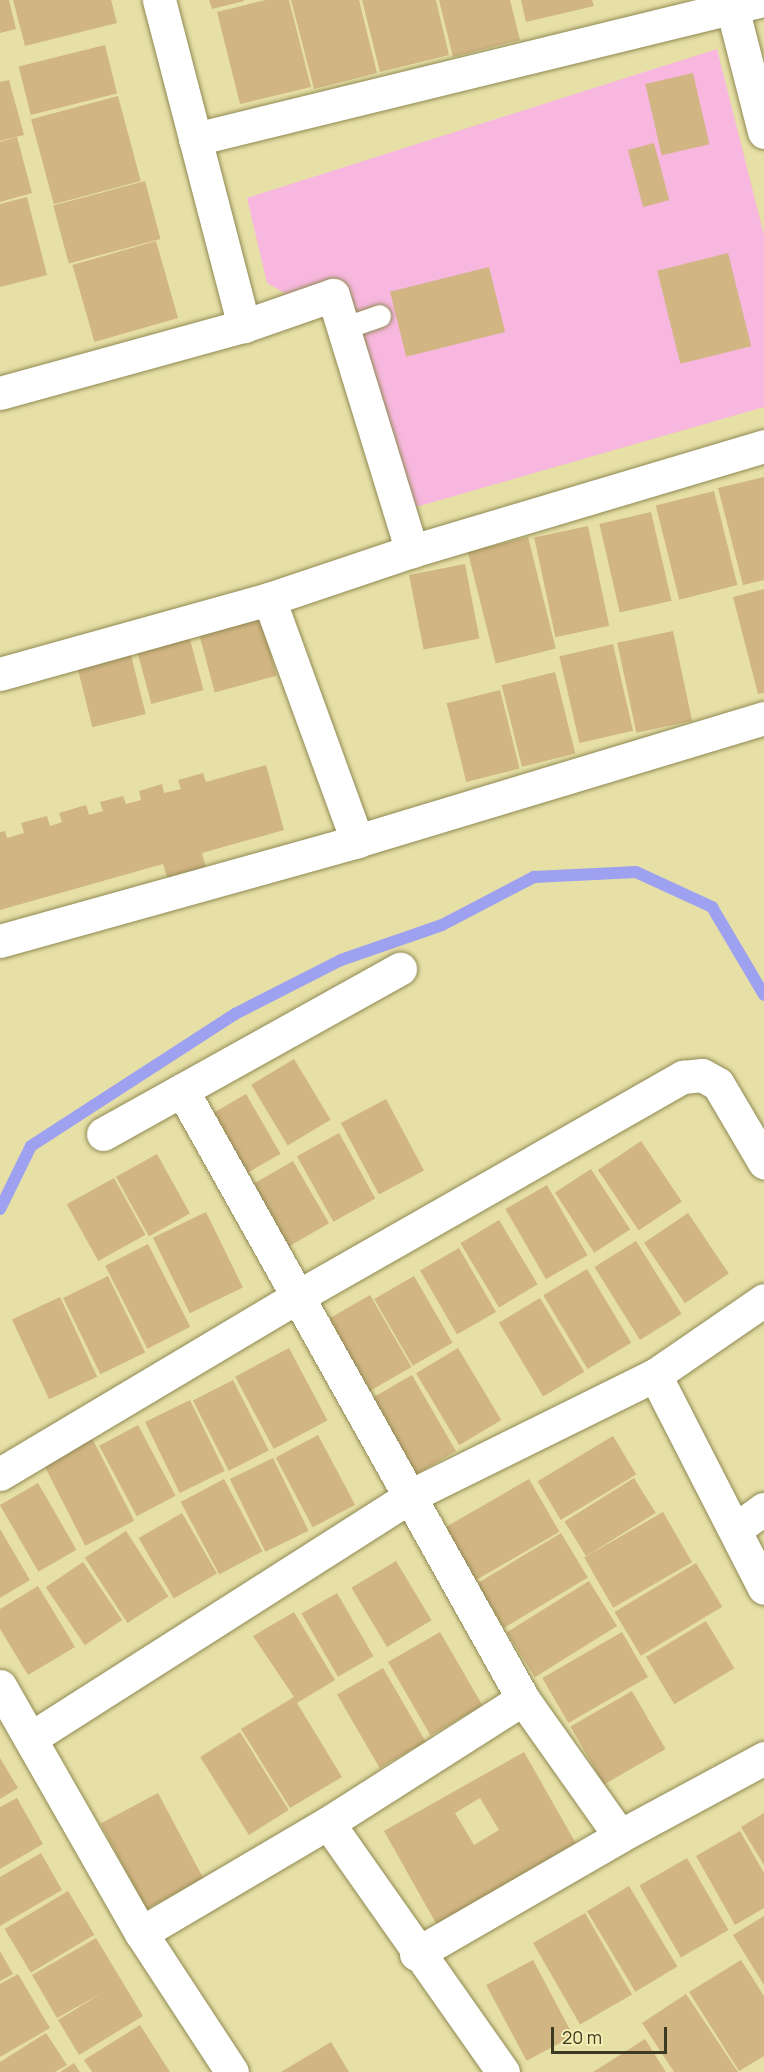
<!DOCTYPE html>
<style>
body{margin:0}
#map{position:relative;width:764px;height:2072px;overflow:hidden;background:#e6e0a7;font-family:Manrope,sans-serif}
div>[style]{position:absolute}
.green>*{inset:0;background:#f7b7de}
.stream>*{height:12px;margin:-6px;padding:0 6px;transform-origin:6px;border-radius:6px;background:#9ea0f0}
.building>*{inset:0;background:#d1b583;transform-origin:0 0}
.roads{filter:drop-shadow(0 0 2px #908953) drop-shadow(0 0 2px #908953)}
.lane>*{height:22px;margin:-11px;padding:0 11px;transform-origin:11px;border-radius:11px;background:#fff}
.street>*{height:33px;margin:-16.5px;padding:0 16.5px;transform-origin:16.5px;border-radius:16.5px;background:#fff}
span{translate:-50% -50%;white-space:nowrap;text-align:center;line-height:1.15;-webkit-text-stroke:4.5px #f4edb3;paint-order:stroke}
.scale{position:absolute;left:551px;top:2027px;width:116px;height:27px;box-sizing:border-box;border:3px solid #3d3a23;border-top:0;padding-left:8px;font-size:18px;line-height:21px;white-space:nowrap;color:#3d3a23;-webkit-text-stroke:4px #f4edb3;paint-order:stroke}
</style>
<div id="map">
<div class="green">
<i style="clip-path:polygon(717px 49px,764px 235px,764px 407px,395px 513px,331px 320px,267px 283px,247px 198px)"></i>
</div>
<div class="stream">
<i style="left:0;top:1209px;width:70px;rotate:-63.8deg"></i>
<i style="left:31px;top:1146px;width:243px;rotate:-32.9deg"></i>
<i style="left:235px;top:1014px;width:119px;rotate:-27deg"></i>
<i style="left:341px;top:960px;width:107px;rotate:-19.1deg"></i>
<i style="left:442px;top:925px;width:104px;rotate:-27.6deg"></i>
<i style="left:534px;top:877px;width:102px;rotate:-2.8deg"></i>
<i style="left:636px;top:872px;width:84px;rotate:24.7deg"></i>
<i style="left:712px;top:907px;width:102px;rotate:59.4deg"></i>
</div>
<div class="building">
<i style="clip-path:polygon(0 0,9px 0,16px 29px,0 33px)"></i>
<i style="clip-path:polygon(13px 0,111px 0,117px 23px,25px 46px)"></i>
<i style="clip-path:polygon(209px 0,244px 0,244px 1px,212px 9px)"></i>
<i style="clip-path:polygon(265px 0,289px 0,311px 87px,240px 104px,217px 12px)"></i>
<i style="clip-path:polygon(291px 0,359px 0,377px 73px,314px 89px)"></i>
<i style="clip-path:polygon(362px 0,436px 0,449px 55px,380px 72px)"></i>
<i style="clip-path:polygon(439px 0,510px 0,520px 40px,453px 57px)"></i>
<i style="clip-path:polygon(521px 0,592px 0,594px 6px,526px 22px)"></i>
<i style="left:105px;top:45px;width:50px;height:89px;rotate:76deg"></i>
<i style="left:693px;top:73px;width:73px;height:49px;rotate:77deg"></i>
<i style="clip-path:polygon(9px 80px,24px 135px,0 141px,0 82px)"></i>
<i style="left:118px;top:96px;width:88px;height:90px;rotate:75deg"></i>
<i style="clip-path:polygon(17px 137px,32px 193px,0 202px,0 142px)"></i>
<i style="left:654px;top:143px;width:59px;height:27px;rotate:75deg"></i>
<i style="left:145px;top:181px;width:60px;height:95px;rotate:75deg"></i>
<i style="clip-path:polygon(27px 197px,47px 275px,0 287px,0 204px)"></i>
<i style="left:156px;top:241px;width:80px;height:87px;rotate:74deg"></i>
<i style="left:728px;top:253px;width:96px;height:73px;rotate:76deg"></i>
<i style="left:489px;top:267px;width:67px;height:102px;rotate:76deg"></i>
<i style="clip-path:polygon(764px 477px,764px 580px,743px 585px,718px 488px)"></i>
<i style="left:714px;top:491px;width:97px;height:60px;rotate:76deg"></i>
<i style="left:651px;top:512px;width:91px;height:53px;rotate:77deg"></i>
<i style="left:588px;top:526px;width:102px;height:55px;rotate:78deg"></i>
<i style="left:528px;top:537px;width:115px;height:62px;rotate:76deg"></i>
<i style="left:465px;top:564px;width:76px;height:57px;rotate:79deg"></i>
<i style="clip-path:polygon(764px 589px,764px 693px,758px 694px,733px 597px)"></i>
<i style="left:260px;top:614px;width:64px;height:64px;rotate:75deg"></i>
<i style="left:673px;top:631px;width:92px;height:57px;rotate:78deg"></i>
<i style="left:188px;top:632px;width:60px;height:54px;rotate:75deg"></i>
<i style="left:613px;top:644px;width:89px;height:55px;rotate:77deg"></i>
<i style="left:130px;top:651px;width:65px;height:55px;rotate:76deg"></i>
<i style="left:555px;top:672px;width:84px;height:55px;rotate:76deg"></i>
<i style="left:500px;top:690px;width:81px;height:55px;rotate:76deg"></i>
<i style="clip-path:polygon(266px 765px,284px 830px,202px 853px,208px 876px,170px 887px,163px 864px,0 910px,0 832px,5px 831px,7px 838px,24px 833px,21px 823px,47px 816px,50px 826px,62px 822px,59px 813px,86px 805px,89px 815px,103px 811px,100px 802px,123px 796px,126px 804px,141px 800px,139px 791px,162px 784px,164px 793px,181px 789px,178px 780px,203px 773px,206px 782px)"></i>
<i style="left:294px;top:1059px;width:71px;height:50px;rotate:59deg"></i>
<i style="left:246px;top:1094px;width:69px;height:40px;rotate:60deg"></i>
<i style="left:386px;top:1099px;width:81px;height:51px;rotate:62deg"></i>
<i style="left:339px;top:1133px;width:75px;height:48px;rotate:61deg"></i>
<i style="left:641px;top:1141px;width:73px;height:52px;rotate:56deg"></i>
<i style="left:157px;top:1154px;width:68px;height:47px;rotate:61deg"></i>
<i style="left:293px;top:1161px;width:72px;height:50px;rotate:60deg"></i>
<i style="left:591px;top:1169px;width:72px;height:43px;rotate:57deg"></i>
<i style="left:114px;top:1178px;width:65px;height:54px;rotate:61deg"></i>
<i style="left:547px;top:1185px;width:81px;height:48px;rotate:60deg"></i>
<i style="left:206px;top:1212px;width:84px;height:59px;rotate:64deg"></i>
<i style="left:688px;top:1213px;width:73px;height:53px;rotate:56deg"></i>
<i style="left:499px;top:1220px;width:75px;height:45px;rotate:59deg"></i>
<i style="left:636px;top:1241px;width:86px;height:49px;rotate:58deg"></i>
<i style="left:148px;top:1244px;width:93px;height:48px;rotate:63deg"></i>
<i style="left:459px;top:1248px;width:74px;height:45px;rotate:60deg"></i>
<i style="left:587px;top:1269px;width:86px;height:51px;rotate:59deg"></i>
<i style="left:108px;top:1276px;width:85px;height:50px;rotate:64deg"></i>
<i style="left:414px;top:1276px;width:77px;height:46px;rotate:60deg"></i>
<i style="left:370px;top:1295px;width:83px;height:60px;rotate:60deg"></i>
<i style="left:60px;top:1297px;width:88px;height:53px;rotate:65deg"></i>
<i style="left:540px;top:1298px;width:86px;height:48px;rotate:59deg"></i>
<i style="left:289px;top:1348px;width:82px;height:61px;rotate:62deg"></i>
<i style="left:458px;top:1348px;width:84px;height:49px;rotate:59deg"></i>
<i style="left:412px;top:1375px;width:88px;height:55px;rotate:60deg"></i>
<i style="left:233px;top:1380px;width:79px;height:45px;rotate:63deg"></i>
<i style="left:190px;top:1400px;width:79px;height:50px;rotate:64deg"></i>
<i style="left:138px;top:1425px;width:80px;height:44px;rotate:62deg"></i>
<i style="left:318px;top:1435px;width:79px;height:48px;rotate:62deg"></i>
<i style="left:613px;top:1436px;width:45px;height:88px;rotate:59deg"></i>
<i style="left:92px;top:1438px;width:93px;height:55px;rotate:63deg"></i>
<i style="left:273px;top:1458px;width:81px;height:48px;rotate:64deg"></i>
<i style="left:634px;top:1478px;width:41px;height:82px;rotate:58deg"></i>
<i style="left:224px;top:1479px;width:82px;height:49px;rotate:62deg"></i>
<i style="left:529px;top:1479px;width:61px;height:101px;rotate:60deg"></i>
<i style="left:38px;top:1483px;width:77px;height:44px;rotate:60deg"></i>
<i style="left:663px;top:1512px;width:58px;height:91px;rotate:60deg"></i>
<i style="left:182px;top:1513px;width:70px;height:50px;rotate:60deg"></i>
<i style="clip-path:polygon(0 1529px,30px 1580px,0 1598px)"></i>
<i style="left:126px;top:1531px;width:78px;height:49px;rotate:57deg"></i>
<i style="left:561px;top:1533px;width:52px;height:98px;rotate:59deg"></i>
<i style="left:396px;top:1561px;width:69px;height:52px;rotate:59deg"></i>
<i style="left:83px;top:1562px;width:70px;height:45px;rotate:56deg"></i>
<i style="left:696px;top:1563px;width:51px;height:95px;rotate:59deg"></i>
<i style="left:589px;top:1581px;width:53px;height:97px;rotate:58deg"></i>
<i style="clip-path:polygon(38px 1586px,75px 1647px,28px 1675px,0 1629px,0 1609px)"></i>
<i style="left:337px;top:1593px;width:73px;height:41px;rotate:60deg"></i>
<i style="clip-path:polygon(294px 1612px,335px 1680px,297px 1703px,342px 1777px,290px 1808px,241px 1729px,294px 1697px,253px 1636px)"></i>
<i style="left:706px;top:1621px;width:55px;height:70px;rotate:59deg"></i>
<i style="left:440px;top:1632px;width:85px;height:60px;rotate:60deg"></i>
<i style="left:622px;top:1632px;width:52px;height:92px;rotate:60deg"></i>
<i style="left:383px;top:1668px;width:85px;height:53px;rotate:60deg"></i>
<i style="left:632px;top:1691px;width:67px;height:71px;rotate:60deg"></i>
<i style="left:240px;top:1732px;width:92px;height:47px;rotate:58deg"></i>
<i style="clip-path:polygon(evenodd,524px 1752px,578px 1847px,438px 1927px,384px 1831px,524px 1752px,480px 1798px,499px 1830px,474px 1845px,455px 1813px,480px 1798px)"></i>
<i style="clip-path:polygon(0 1758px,18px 1788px,0 1799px)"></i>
<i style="left:158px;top:1793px;width:97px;height:65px;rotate:62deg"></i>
<i style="clip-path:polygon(17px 1798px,43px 1844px,0 1869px,0 1807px)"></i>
<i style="clip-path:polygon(764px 1813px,764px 1865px,741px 1827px)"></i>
<i style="clip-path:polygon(740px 1831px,764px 1873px,764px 1908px,735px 1925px,696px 1856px)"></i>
<i style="clip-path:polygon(41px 1853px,62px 1890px,0 1926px,0 1877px)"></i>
<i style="left:687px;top:1858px;width:83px;height:55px;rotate:60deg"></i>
<i style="left:629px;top:1886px;width:94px;height:49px;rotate:59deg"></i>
<i style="left:68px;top:1891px;width:51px;height:74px;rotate:59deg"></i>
<i style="left:585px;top:1913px;width:94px;height:60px;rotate:60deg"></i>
<i style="clip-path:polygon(764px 1916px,764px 1985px,733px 1935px)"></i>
<i style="clip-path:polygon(96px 1938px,143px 2016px,79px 2055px,58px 2020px,102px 1993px,57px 2018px,32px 1975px)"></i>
<i style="clip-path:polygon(0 1951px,13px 1974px,0 1981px)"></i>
<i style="left:533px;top:1960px;width:86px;height:53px;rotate:62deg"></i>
<i style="clip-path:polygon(741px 1960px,764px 1996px,764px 2056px,739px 2071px,689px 1992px)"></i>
<i style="clip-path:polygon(18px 1974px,50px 2028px,0 2057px,0 1984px)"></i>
<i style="clip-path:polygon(686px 1994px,738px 2072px,674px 2072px,642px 2023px)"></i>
<i style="clip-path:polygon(140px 2025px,170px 2072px,92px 2072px,84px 2060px)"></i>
<i style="clip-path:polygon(46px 2033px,67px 2065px,55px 2072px,0 2072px,0 2062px)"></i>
<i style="clip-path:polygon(645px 2039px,666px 2072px,593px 2072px)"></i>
<i style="clip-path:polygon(331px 2042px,349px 2072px,281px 2072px)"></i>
<i style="clip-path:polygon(74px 2063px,80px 2072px,60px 2072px)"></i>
</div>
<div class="roads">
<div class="lane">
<i style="left:343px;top:329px;width:39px;rotate:-19deg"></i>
</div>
<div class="street">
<i style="left:159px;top:0;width:337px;rotate:75.4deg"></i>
<i style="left:732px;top:7px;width:129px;rotate:75.6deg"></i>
<i style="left:195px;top:139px;width:585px;rotate:-13.75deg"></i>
<i style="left:0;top:393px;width:253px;rotate:-15.4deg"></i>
<i style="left:244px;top:326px;width:94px;rotate:-19.2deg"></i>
<i style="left:333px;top:295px;width:268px;rotate:72.9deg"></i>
<i style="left:269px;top:599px;width:258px;rotate:70deg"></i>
<i style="left:357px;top:841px;width:425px;rotate:-16.8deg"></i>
<i style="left:0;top:674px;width:279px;rotate:-15.6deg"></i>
<i style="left:269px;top:599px;width:151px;rotate:-18.6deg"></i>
<i style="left:412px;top:551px;width:367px;rotate:-16.6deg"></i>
<i style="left:0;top:941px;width:371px;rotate:-15.6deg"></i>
<i style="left:182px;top:1090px;width:698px;rotate:60.75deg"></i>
<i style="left:523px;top:1699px;width:168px;rotate:54.7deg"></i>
<i style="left:103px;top:1134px;width:340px;rotate:-29.1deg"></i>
<i style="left:655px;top:1375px;width:239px;rotate:62.9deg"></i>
<i style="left:0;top:1474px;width:344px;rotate:-30.8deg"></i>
<i style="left:295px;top:1298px;width:447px;rotate:-29.7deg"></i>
<i style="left:683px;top:1077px;width:19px;rotate:-6deg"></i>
<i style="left:702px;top:1075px;width:18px;rotate:29deg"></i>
<i style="left:718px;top:1084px;width:91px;rotate:59.5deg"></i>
<i style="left:736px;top:1529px;width:34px;rotate:-36deg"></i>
<i style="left:0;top:1686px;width:284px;rotate:60.3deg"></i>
<i style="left:141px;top:1933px;width:166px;rotate:56.8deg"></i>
<i style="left:31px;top:1738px;width:452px;rotate:-32.5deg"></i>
<i style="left:412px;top:1495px;width:271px;rotate:-26.3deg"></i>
<i style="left:655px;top:1375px;width:132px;rotate:-34.5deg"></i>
<i style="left:141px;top:1933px;width:217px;rotate:-30.5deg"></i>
<i style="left:416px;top:1954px;width:236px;rotate:-30deg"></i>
<i style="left:620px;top:1836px;width:164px;rotate:-28.4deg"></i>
<i style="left:503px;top:2072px;width:304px;rotate:-125.1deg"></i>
<i style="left:328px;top:1823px;width:231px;rotate:-32.5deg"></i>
</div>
</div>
<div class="scale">20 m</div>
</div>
